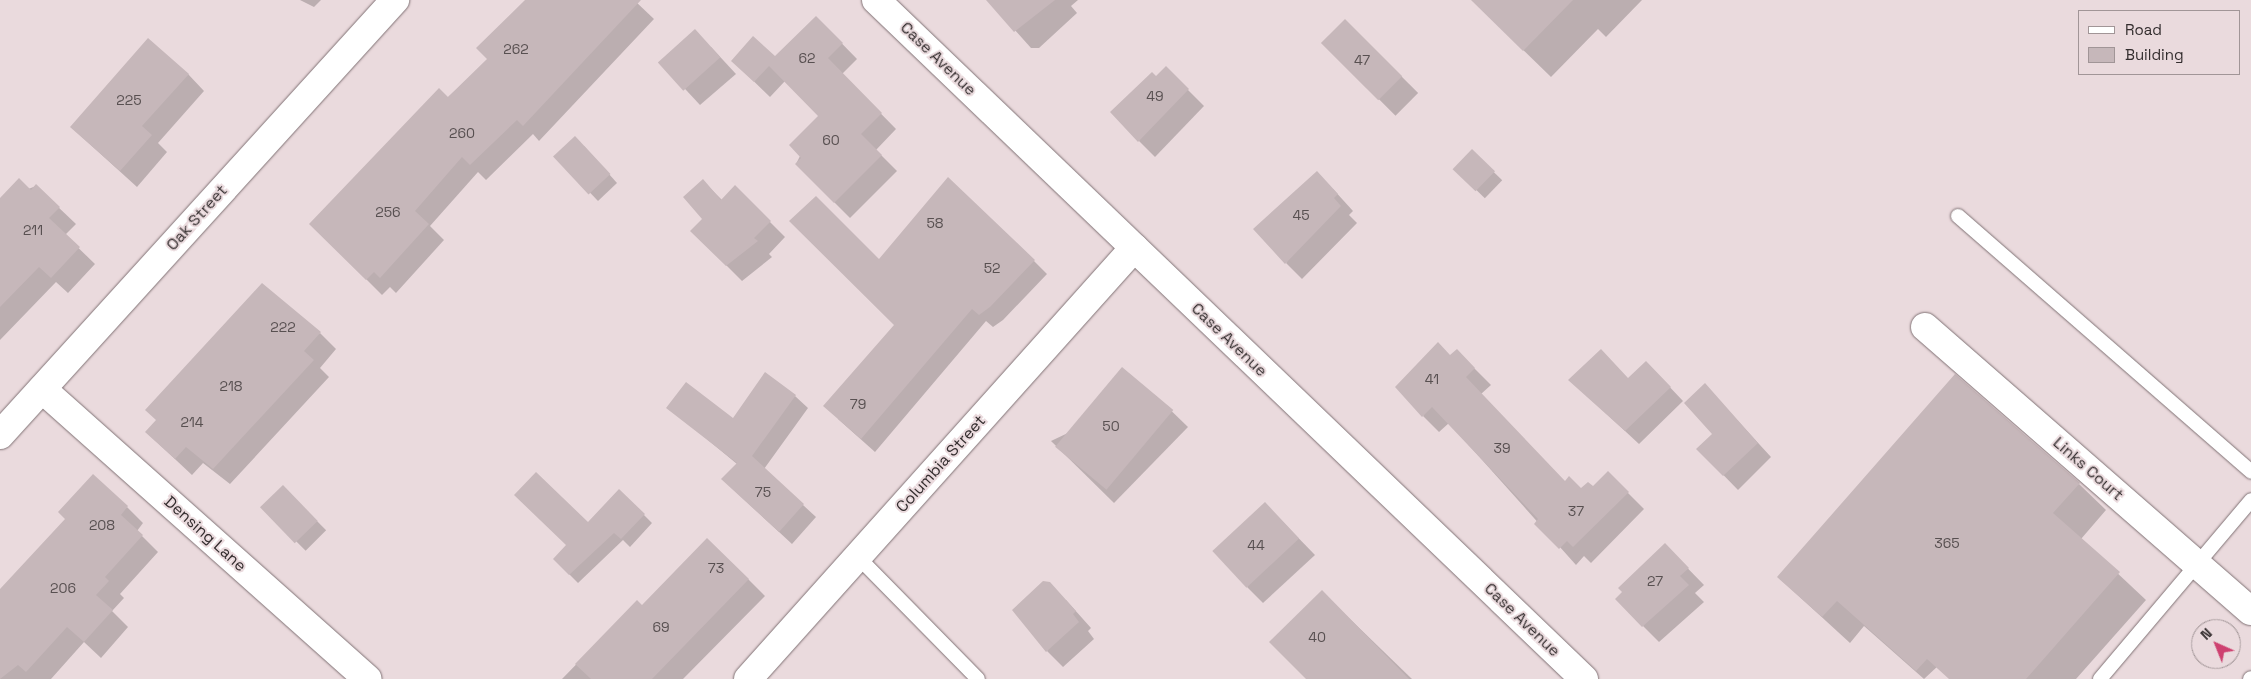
<!DOCTYPE html>
<style>
body{margin:0}
#map{position:relative;width:2251px;height:679px;overflow:hidden;background:#eadadd;font-family:"Space Grotesk",sans-serif}
div>[style]{position:absolute}
.shadow>*{inset:0;background:#0003;transform-origin:0 0}
.building>*{inset:0;background:#c6b7ba;transform-origin:0 0}
.roads{filter:drop-shadow(0 0 1px #807275) drop-shadow(0 0 1px #807275)}
.lane>*{height:14px;margin:-7px;padding:0 7px;transform-origin:7px;border-radius:7px;background:#fff}
.street>*{height:28px;margin:-14px;padding:0 14px;transform-origin:14px;border-radius:14px;background:#fff}
span{translate:-50% -50%;white-space:nowrap;text-align:center;line-height:1.15;-webkit-text-stroke:4px #eadadd;paint-order:stroke}
.number-label{font-size:14px;color:#585051}
.number-label span{-webkit-text-stroke-width:0}
.street-label{font-size:16px;color:#332d2e}
.legend{position:absolute;left:2078px;top:10px;width:162px;height:65px;box-sizing:border-box;background:#eadadd;border:1px solid #a19597;margin:0;padding:6px 9px;list-style:none;font-size:15px;color:#332d2e}
.legend li{display:flex;align-items:center;gap:10px;height:25px}
.legend b{width:25px;border:1px solid #a19597}
.north{position:absolute;left:2191px;top:619px;width:50px;height:50px;box-sizing:border-box;background:#eadadd;border:1px solid #a19597;border-radius:50%;rotate:316deg;font-size:14px;font-weight:700;line-height:20px;text-align:center;color:#332d2e}
.north::after{content:'';display:block;margin:auto;width:18px;height:22px;background:#ce4170;clip-path:polygon(50% 0,100% 100%,50% 72%,0 100%)}
</style>
<div id="map">
<div class="shadow">
<i style="clip-path:polygon(300px 0,321px 0,314px 7px)"></i>
<i style="clip-path:polygon(553px 0,634px 0,654px 19px,539px 141px,533px 134px,486px 180px,478px 172px,430px 226px,444px 240px,396px 293px,390px 287px,382px 295px,311px 224px)"></i>
<i style="clip-path:polygon(988px 0,1078px 0,1071px 6px,1077px 13px,1039px 48px,1031px 48px)"></i>
<i style="clip-path:polygon(1472px 0,1642px 0,1606px 37px,1598px 29px,1551px 77px)"></i>
<i style="clip-path:polygon(816px 17px,857px 59px,842px 74px,896px 129px,876px 150px,897px 171px,850px 218px,796px 164px,820px 116px,785px 81px,770px 97px,733px 61px,775px 58px)"></i>
<i style="left:1346px;top:21px;width:102px;height:32px;rotate:45deg"></i>
<i style="clip-path:polygon(711px 47px,736px 74px,700px 105px,660px 62px)"></i>
<i style="clip-path:polygon(1166px 68px,1204px 106px,1155px 157px,1139px 141px,1156px 78px)"></i>
<i style="clip-path:polygon(188px 74px,204px 91px,158px 143px,167px 152px,137px 187px,71px 127px)"></i>
<i style="clip-path:polygon(584px 146px,617px 183px,598px 201px,555px 156px)"></i>
<i style="left:1472px;top:151px;width:42px;height:25px;rotate:44deg"></i>
<i style="clip-path:polygon(703px 181px,722px 200px,735px 187px,785px 237px,769px 254px,772px 257px,742px 281px,692px 231px,704px 219px)"></i>
<i style="clip-path:polygon(36px 186px,76px 224px,65px 235px,95px 264px,68px 293px,56px 282px,0 340px,0 200px)"></i>
<i style="clip-path:polygon(1333px 189px,1353px 211px,1349px 215px,1357px 223px,1302px 279px,1286px 263px)"></i>
<i style="clip-path:polygon(879px 261px,1034px 261px,1047px 274px,1003px 320px,993px 327px,986px 321px,875px 452px,838px 419px,896px 325px)"></i>
<i style="clip-path:polygon(320px 333px,336px 349px,320px 368px,329px 377px,230px 484px,203px 463px,192px 475px,146px 432px)"></i>
<i style="clip-path:polygon(1457px 351px,1491px 385px,1481px 394px,1565px 483px,1581px 490px,1593px 488px,1608px 473px,1644px 509px,1591px 563px,1584px 556px,1576px 565px,1449px 423px,1439px 432px,1423px 416px)"></i>
<i style="clip-path:polygon(1646px 362px,1683px 401px,1639px 444px,1570px 380px,1629px 379px)"></i>
<i style="clip-path:polygon(1705px 385px,1771px 457px,1738px 490px,1698px 449px,1713px 434px)"></i>
<i style="clip-path:polygon(1148px 395px,1156px 396px,1188px 427px,1114px 503px,1051px 441px)"></i>
<i style="clip-path:polygon(795px 396px,808px 408px,764px 469px,816px 517px,792px 544px,736px 492px,737px 464px,668px 407px,733px 420px)"></i>
<i style="clip-path:polygon(2079px 484px,2106px 510px,2081px 539px,2146px 600px,2076px 679px,1950px 679px,1981px 626px,1924px 679px,1864px 626px,1850px 643px,1778px 577px)"></i>
<i style="left:283px;top:487px;width:61px;height:29px;rotate:45deg"></i>
<i style="clip-path:polygon(619px 490px,652px 523px,630px 547px,623px 540px,578px 583px,554px 559px)"></i>
<i style="clip-path:polygon(127px 507px,143px 523px,137px 531px,158px 552px,120px 594px,124px 598px,112px 611px,128px 627px,101px 658px,84px 642px,51px 679px,0 679px,0 592px)"></i>
<i style="clip-path:polygon(1281px 520px,1315px 555px,1263px 603px,1247px 587px)"></i>
<i style="clip-path:polygon(1665px 545px,1704px 585px,1695px 593px,1704px 602px,1659px 642px,1643px 626px)"></i>
<i style="clip-path:polygon(748px 579px,765px 596px,683px 679px,562px 679px,637px 602px,642px 607px)"></i>
<i style="clip-path:polygon(1322px 592px,1412px 679px,1308px 679px)"></i>
<i style="clip-path:polygon(1066px 600px,1091px 628px,1088px 631px,1094px 639px,1063px 667px,1047px 651px)"></i>
</div>
<div class="building">
<i style="clip-path:polygon(525px 0,641px 0,523px 126px,517px 120px,470px 165px,462px 157px,415px 211px,429px 224px,380px 278px,374px 272px,366px 280px,309px 224px,439px 88px,448px 97px,487px 59px,476px 48px)"></i>
<i style="clip-path:polygon(986px 0,1055px 0,1014px 32px)"></i>
<i style="clip-path:polygon(1471px 0,1573px 0,1523px 51px)"></i>
<i style="clip-path:polygon(816px 16px,843px 43px,828px 58px,882px 113px,861px 134px,882px 155px,834px 203px,795px 164px,801px 158px,789px 145px,818px 116px,769px 66px,754px 82px,731px 61px,753px 36px,775px 56px)"></i>
<i style="left:1345px;top:19px;width:81px;height:34px;rotate:45deg"></i>
<i style="left:695px;top:29px;width:38px;height:50px;rotate:48deg"></i>
<i style="clip-path:polygon(148px 38px,189px 74px,142px 126px,152px 135px,120px 171px,70px 127px)"></i>
<i style="clip-path:polygon(1166px 66px,1189px 89px,1138px 142px,1110px 112px,1152px 72px,1156px 76px)"></i>
<i style="left:575px;top:136px;width:52px;height:30px;rotate:47deg"></i>
<i style="left:1472px;top:149px;width:32px;height:28px;rotate:44deg"></i>
<i style="clip-path:polygon(1317px 171px,1338px 194px,1334px 198px,1341px 206px,1285px 264px,1253px 229px)"></i>
<i style="clip-path:polygon(948px 177px,1035px 260px,990px 307px,979px 315px,972px 309px,861px 439px,823px 406px,894px 325px,789px 221px,816px 196px,879px 259px)"></i>
<i style="clip-path:polygon(19px 178px,31px 190px,36px 184px,60px 207px,49px 218px,80px 247px,51px 278px,39px 267px,0 307px,0 198px)"></i>
<i style="clip-path:polygon(703px 179px,721px 200px,735px 185px,771px 221px,754px 238px,758px 241px,726px 266px,690px 231px,702px 219px,683px 197px)"></i>
<i style="clip-path:polygon(262px 283px,321px 332px,304px 351px,314px 360px,213px 469px,186px 447px,175px 459px,145px 432px,156px 420px,145px 410px)"></i>
<i style="clip-path:polygon(1438px 342px,1450px 355px,1457px 349px,1475px 368px,1466px 377px,1565px 481px,1569px 476px,1581px 488px,1588px 482px,1593px 486px,1608px 471px,1629px 492px,1573px 547px,1567px 541px,1559px 549px,1534px 524px,1538px 519px,1432px 407px,1422px 417px,1395px 387px)"></i>
<i style="clip-path:polygon(1601px 349px,1628px 378px,1646px 361px,1671px 387px,1625px 431px,1568px 380px)"></i>
<i style="left:1122px;top:367px;width:67px;height:104px;rotate:40deg"></i>
<i style="clip-path:polygon(765px 372px,796px 395px,752px 456px,804px 504px,779px 532px,721px 479px,737px 463px,666px 408px,686px 382px,733px 418px)"></i>
<i style="clip-path:polygon(1955px 374px,2080px 483px,2053px 513px,2120px 572px,2026px 679px,1949px 679px,1927px 659px,1916px 671px,1837px 601px,1822px 617px,1777px 577px)"></i>
<i style="clip-path:polygon(1705px 383px,1758px 443px,1723px 476px,1696px 449px,1712px 434px,1684px 403px)"></i>
<i style="clip-path:polygon(536px 472px,588px 522px,619px 489px,645px 514px,621px 539px,614px 533px,569px 575px,553px 559px,566px 545px,514px 495px)"></i>
<i style="clip-path:polygon(93px 474px,128px 506px,121px 515px,143px 535px,105px 577px,109px 581px,96px 595px,113px 610px,84px 642px,67px 627px,26px 672px,18px 665px,0 679px,0 589px,65px 519px,58px 512px)"></i>
<i style="left:283px;top:485px;width:50px;height:32px;rotate:46deg"></i>
<i style="left:1265px;top:502px;width:50px;height:72px;rotate:47deg"></i>
<i style="clip-path:polygon(707px 538px,749px 579px,652px 679px,591px 679px,575px 664px,637px 600px,642px 605px)"></i>
<i style="clip-path:polygon(1665px 543px,1689px 568px,1680px 576px,1689px 585px,1642px 627px,1615px 599px,1622px 592px,1618px 588px)"></i>
<i style="clip-path:polygon(1043px 581px,1050px 582px,1076px 611px,1073px 614px,1079px 622px,1046px 652px,1012px 610px)"></i>
<i style="clip-path:polygon(1322px 590px,1409px 679px,1306px 679px,1269px 642px)"></i>
</div>
<div class="roads">
<div class="lane">
<i style="left:1958px;top:216px;width:389px;rotate:41.1deg"></i>
<i style="left:858px;top:557px;width:171px;rotate:45.5deg"></i>
<i style="left:2100px;top:679px;width:234px;rotate:-49.8deg"></i>
<i style="left:2250px;top:679px;width:1px;rotate:-45deg"></i>
</div>
<div class="street">
<i style="left:876px;top:0;width:981px;rotate:43.8deg"></i>
<i style="left:1925px;top:327px;width:432px;rotate:41.1deg"></i>
<i style="left:42px;top:389px;width:436px;rotate:41.7deg"></i>
<i style="left:0;top:435px;width:588px;rotate:-47.76deg"></i>
<i style="left:748px;top:679px;width:579px;rotate:-48.15deg"></i>
</div>
</div>
<div class="number-label">
<span style="left:516px;top:49px">262</span>
<span style="left:807px;top:58px">62</span>
<span style="left:1362px;top:60px">47</span>
<span style="left:1155px;top:96px">49</span>
<span style="left:129px;top:100px">225</span>
<span style="left:462px;top:133px">260</span>
<span style="left:831px;top:140px">60</span>
<span style="left:388px;top:212px">256</span>
<span style="left:1301px;top:215px">45</span>
<span style="left:935px;top:223px">58</span>
<span style="left:33px;top:230px">211</span>
<span style="left:992px;top:268px">52</span>
<span style="left:283px;top:327px">222</span>
<span style="left:1432px;top:379px">41</span>
<span style="left:231px;top:386px">218</span>
<span style="left:858px;top:404px">79</span>
<span style="left:192px;top:422px">214</span>
<span style="left:1111px;top:426px">50</span>
<span style="left:1502px;top:448px">39</span>
<span style="left:763px;top:492px">75</span>
<span style="left:1576px;top:511px">37</span>
<span style="left:102px;top:525px">208</span>
<span style="left:1947px;top:543px">365</span>
<span style="left:1256px;top:545px">44</span>
<span style="left:716px;top:568px">73</span>
<span style="left:1655px;top:581px">27</span>
<span style="left:63px;top:588px">206</span>
<span style="left:661px;top:627px">69</span>
<span style="left:1317px;top:637px">40</span>
</div>
<div class="street-label">
<span style="left:938px;top:59px;rotate:44deg">Case Avenue</span>
<span style="left:197px;top:218px;rotate:-48deg">Oak Street</span>
<span style="left:1229px;top:340px;rotate:44deg">Case Avenue</span>
<span style="left:941px;top:464px;rotate:-48deg">Columbia Street</span>
<span style="left:2088px;top:469px;rotate:41deg">Links Court</span>
<span style="left:205px;top:534px;rotate:42deg">Densing Lane</span>
<span style="left:1522px;top:620px;rotate:44deg">Case Avenue</span>
</div>
<ul class="legend">
<li><b style="height:6px;background:#fff"></b>Road</li>
<li><b style="height:14px;background:#c6b7ba"></b>Building</li>
</ul>
<div class="north">N</div>
</div>
